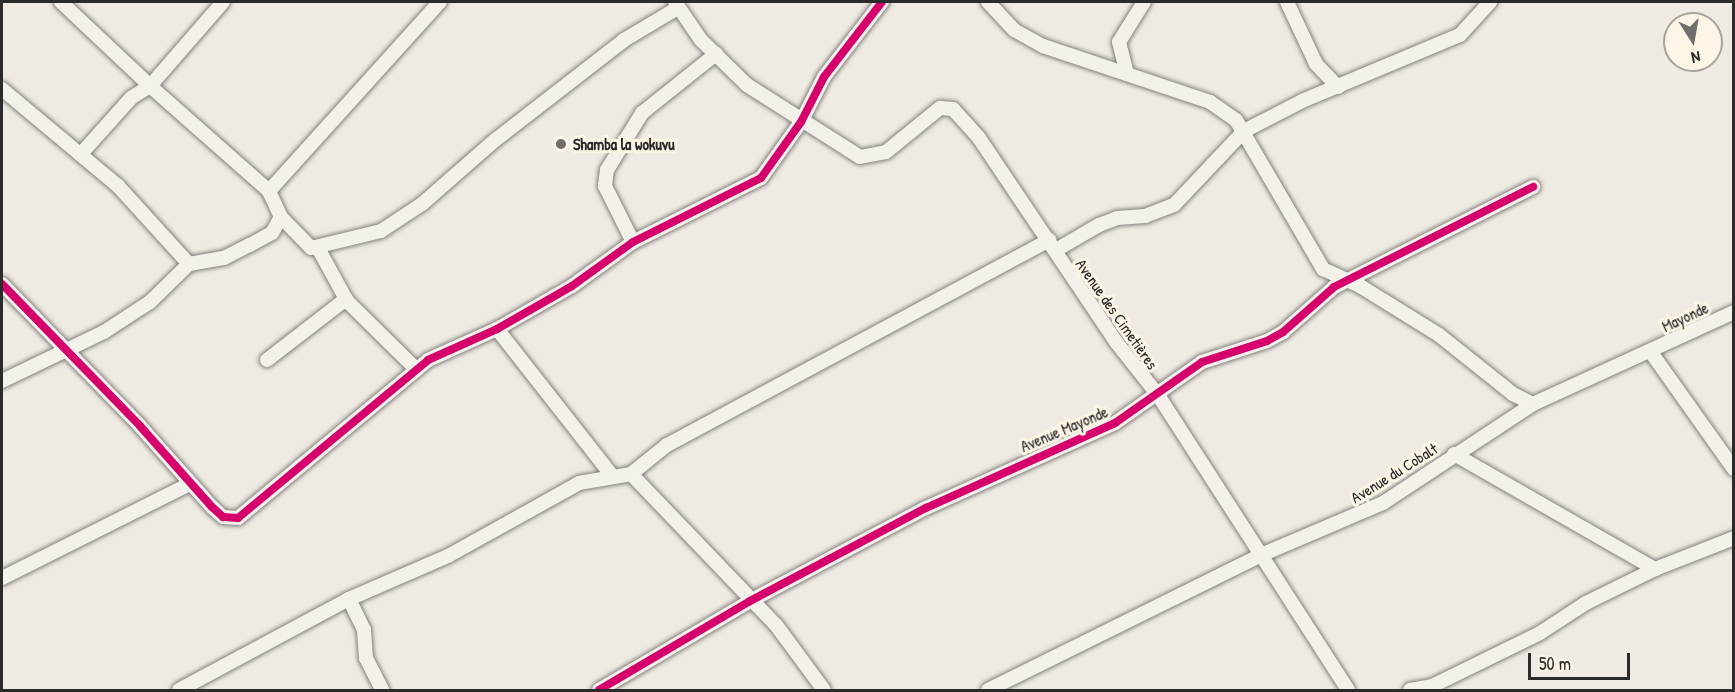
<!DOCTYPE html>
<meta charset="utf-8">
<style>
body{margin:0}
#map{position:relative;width:1735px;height:692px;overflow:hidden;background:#efebe3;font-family:"Patrick Hand",sans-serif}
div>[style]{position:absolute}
.roads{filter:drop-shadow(0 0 2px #83817e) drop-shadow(0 0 2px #83817e)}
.minor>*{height:14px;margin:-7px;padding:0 7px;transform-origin:7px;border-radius:7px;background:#f4f1eb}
.cycleway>*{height:8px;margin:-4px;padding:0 4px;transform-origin:4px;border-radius:4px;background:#d6006c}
.dots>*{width:16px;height:16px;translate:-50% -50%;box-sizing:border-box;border:3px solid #fcf5e5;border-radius:50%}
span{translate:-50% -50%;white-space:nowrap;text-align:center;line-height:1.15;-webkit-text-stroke:6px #fcf5e5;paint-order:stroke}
.poi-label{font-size:16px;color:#2b2b2b;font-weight:700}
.left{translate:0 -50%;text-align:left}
.street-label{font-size:16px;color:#2b2b2b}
.frame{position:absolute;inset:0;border:3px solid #2b2b2b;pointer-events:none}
.north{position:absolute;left:1663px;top:12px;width:60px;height:60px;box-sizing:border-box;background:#fcf5e5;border:2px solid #a8a49b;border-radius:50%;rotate:169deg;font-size:16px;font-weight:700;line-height:24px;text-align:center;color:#2b2b2b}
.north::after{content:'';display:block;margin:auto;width:21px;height:27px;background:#706e6b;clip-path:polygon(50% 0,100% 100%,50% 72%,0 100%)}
.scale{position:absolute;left:1528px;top:653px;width:102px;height:27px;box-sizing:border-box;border:3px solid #2b2b2b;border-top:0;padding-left:8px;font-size:18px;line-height:21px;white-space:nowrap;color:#2b2b2b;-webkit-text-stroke:4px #fcf5e5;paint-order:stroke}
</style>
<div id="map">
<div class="roads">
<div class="minor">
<i style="left:61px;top:2px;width:122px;rotate:43.3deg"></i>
<i style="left:150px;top:86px;width:22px;rotate:148deg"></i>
<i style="left:131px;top:98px;width:76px;rotate:131.8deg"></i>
<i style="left:675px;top:2px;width:46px;rotate:55.6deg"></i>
<i style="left:701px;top:40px;width:64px;rotate:44.4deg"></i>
<i style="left:747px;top:85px;width:134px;rotate:32.5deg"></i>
<i style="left:860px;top:157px;width:26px;rotate:-11deg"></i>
<i style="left:886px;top:152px;width:70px;rotate:-39.2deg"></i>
<i style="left:940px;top:108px;width:13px;rotate:4deg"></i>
<i style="left:953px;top:109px;width:39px;rotate:48deg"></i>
<i style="left:979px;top:138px;width:246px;rotate:56.1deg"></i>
<i style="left:1116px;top:342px;width:68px;rotate:51.6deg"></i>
<i style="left:1158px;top:395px;width:351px;rotate:57.2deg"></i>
<i style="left:988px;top:2px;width:38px;rotate:47deg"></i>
<i style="left:1014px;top:30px;width:33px;rotate:29deg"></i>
<i style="left:1043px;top:46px;width:176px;rotate:18.5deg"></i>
<i style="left:1210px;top:102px;width:32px;rotate:35deg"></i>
<i style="left:1236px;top:120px;width:173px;rotate:59.7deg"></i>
<i style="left:1323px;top:269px;width:41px;rotate:24.7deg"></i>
<i style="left:1360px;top:286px;width:93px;rotate:31.8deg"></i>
<i style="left:1439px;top:335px;width:95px;rotate:38.6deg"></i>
<i style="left:1513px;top:394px;width:22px;rotate:27deg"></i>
<i style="left:1287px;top:2px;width:68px;rotate:64.9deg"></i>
<i style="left:1316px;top:64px;width:32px;rotate:46deg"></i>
<i style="left:1127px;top:74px;width:33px;rotate:-104deg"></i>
<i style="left:1119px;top:42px;width:47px;rotate:-58deg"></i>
<i style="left:2px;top:89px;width:151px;rotate:39.9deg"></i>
<i style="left:118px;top:186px;width:105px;rotate:47.7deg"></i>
<i style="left:269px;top:191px;width:255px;rotate:-47.9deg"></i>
<i style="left:281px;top:217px;width:43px;rotate:45.9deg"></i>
<i style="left:311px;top:248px;width:72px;rotate:-13.7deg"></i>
<i style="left:381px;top:231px;width:49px;rotate:-33.4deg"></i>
<i style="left:422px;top:204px;width:96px;rotate:-41.2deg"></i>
<i style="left:494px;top:141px;width:165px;rotate:-37.8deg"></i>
<i style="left:624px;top:40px;width:63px;rotate:-30.7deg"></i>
<i style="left:633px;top:242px;width:63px;rotate:-116.6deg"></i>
<i style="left:605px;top:186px;width:16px;rotate:-83deg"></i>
<i style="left:607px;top:170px;width:67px;rotate:-58.4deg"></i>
<i style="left:642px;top:113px;width:95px;rotate:-38.6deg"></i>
<i style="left:318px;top:248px;width:60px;rotate:61.3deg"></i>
<i style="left:347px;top:301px;width:98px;rotate:44.6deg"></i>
<i style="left:1056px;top:250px;width:50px;rotate:-30.2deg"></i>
<i style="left:1099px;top:225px;width:19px;rotate:-21deg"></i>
<i style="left:1117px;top:218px;width:28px;rotate:-4deg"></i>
<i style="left:1145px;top:216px;width:31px;rotate:-21deg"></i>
<i style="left:1174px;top:205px;width:102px;rotate:-46.6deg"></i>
<i style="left:1244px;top:131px;width:65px;rotate:-27.3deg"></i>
<i style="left:1302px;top:101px;width:171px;rotate:-22.7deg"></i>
<i style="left:1460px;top:35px;width:45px;rotate:-47.7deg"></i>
<i style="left:2px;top:284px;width:198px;rotate:45.8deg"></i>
<i style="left:140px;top:426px;width:108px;rotate:48.4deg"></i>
<i style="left:212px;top:507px;width:15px;rotate:42deg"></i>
<i style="left:223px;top:517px;width:15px;rotate:4deg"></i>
<i style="left:238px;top:518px;width:247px;rotate:-39.7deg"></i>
<i style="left:428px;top:360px;width:76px;rotate:-24.2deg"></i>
<i style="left:497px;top:329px;width:86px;rotate:-29.8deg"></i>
<i style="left:572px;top:286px;width:75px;rotate:-35.8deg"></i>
<i style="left:633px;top:242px;width:143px;rotate:-26.6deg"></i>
<i style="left:761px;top:178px;width:69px;rotate:-54.5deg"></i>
<i style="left:801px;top:122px;width:51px;rotate:-62.9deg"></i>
<i style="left:824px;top:77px;width:95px;rotate:-52.3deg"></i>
<i style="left:497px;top:329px;width:188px;rotate:51.9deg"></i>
<i style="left:1650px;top:351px;width:145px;rotate:54.6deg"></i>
<i style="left:267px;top:360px;width:100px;rotate:-37.7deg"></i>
<i style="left:2px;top:381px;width:113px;rotate:-25.7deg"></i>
<i style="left:104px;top:332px;width:55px;rotate:-33.1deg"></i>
<i style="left:150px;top:302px;width:54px;rotate:-44.3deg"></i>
<i style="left:189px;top:264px;width:36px;rotate:-10deg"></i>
<i style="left:224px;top:258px;width:29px;rotate:-27deg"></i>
<i style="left:250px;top:245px;width:25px;rotate:-29deg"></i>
<i style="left:272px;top:233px;width:18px;rotate:-61deg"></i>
<i style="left:281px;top:217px;width:29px;rotate:-115deg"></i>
<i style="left:269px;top:191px;width:159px;rotate:-138.6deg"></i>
<i style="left:150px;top:86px;width:111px;rotate:-49deg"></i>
<i style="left:1454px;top:454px;width:232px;rotate:29.8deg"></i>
<i style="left:631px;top:474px;width:209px;rotate:46.2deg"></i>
<i style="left:776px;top:625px;width:81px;rotate:53.6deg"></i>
<i style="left:2px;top:578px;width:210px;rotate:-26.6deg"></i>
<i style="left:349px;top:599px;width:34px;rotate:64deg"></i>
<i style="left:364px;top:630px;width:28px;rotate:86deg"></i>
<i style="left:366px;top:658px;width:36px;rotate:63deg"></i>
<i style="left:179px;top:690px;width:193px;rotate:-28.2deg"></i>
<i style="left:349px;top:599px;width:108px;rotate:-23.5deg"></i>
<i style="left:448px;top:556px;width:150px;rotate:-29.1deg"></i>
<i style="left:579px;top:483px;width:53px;rotate:-9.8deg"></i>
<i style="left:631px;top:474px;width:46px;rotate:-38.9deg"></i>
<i style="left:667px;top:445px;width:434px;rotate:-28.2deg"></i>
<i style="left:599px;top:690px;width:175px;rotate:-30.5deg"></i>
<i style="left:750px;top:601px;width:199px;rotate:-27.9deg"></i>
<i style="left:926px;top:508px;width:207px;rotate:-24.2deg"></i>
<i style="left:1115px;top:423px;width:106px;rotate:-35deg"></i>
<i style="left:1202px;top:362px;width:68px;rotate:-17.9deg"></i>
<i style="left:1267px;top:341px;width:18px;rotate:-29deg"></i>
<i style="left:1283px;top:332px;width:68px;rotate:-41.4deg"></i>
<i style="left:1334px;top:287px;width:223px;rotate:-26.7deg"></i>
<i style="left:988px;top:690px;width:305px;rotate:-26.3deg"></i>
<i style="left:1261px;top:555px;width:133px;rotate:-23.1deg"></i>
<i style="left:1383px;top:503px;width:180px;rotate:-33.4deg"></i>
<i style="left:1533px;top:404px;width:221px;rotate:-24.6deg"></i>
<i style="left:1410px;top:690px;width:22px;rotate:-10deg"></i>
<i style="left:1432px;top:686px;width:120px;rotate:-26.1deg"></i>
<i style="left:1540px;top:633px;width:55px;rotate:-33.1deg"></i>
<i style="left:1586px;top:603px;width:77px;rotate:-26.2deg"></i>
<i style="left:1655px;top:569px;width:85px;rotate:-21.4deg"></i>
</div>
</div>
<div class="cycleway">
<i style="left:2px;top:284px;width:198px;rotate:45.8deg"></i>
<i style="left:140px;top:426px;width:108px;rotate:48.4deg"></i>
<i style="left:212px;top:507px;width:15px;rotate:42deg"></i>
<i style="left:223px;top:517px;width:15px;rotate:4deg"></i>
<i style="left:238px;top:518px;width:247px;rotate:-39.7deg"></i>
<i style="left:428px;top:360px;width:76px;rotate:-24.2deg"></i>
<i style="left:497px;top:329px;width:86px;rotate:-29.8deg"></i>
<i style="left:572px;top:286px;width:75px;rotate:-35.8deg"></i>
<i style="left:633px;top:242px;width:143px;rotate:-26.6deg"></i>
<i style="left:761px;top:178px;width:69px;rotate:-54.5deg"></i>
<i style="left:801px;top:122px;width:51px;rotate:-62.9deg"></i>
<i style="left:824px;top:77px;width:95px;rotate:-52.3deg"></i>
<i style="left:599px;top:690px;width:175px;rotate:-30.5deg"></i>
<i style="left:750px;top:601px;width:199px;rotate:-27.9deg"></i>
<i style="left:926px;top:508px;width:207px;rotate:-24.2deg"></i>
<i style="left:1115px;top:423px;width:106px;rotate:-35deg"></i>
<i style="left:1202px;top:362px;width:68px;rotate:-17.9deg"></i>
<i style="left:1267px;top:341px;width:18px;rotate:-29deg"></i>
<i style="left:1283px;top:332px;width:68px;rotate:-41.4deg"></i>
<i style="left:1334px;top:287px;width:223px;rotate:-26.7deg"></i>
</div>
<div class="dots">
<i style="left:561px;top:144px;background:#706e6b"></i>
</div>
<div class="poi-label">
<span class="left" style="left:573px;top:144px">Shamba la wokuvu</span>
</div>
<div class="street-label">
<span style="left:1117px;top:314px;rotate:55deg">Avenue des Cimetières</span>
<span style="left:1685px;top:317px;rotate:-25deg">Mayonde</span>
<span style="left:1064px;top:429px;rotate:-23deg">Avenue Mayonde</span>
<span style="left:1394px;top:473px;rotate:-32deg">Avenue du Cobalt</span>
</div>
<div class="frame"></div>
<div class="north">N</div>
<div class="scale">50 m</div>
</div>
